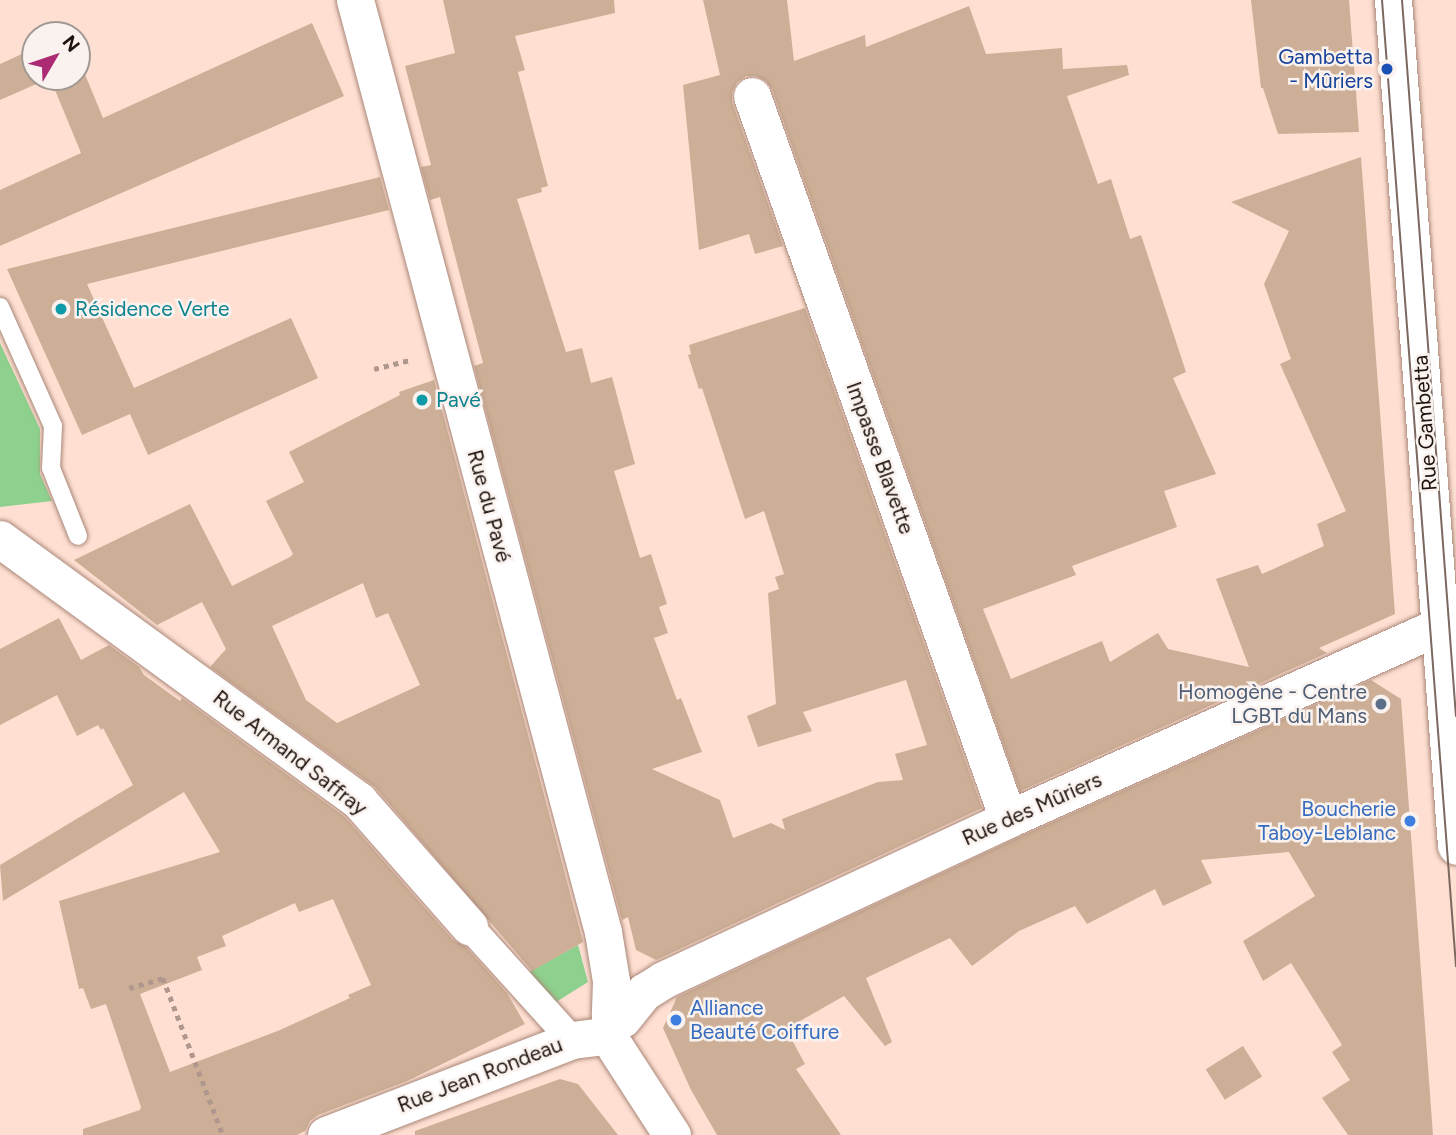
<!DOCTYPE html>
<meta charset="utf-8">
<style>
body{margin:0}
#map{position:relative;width:1456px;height:1135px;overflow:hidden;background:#fedfd2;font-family:Figtree,sans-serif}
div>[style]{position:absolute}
.green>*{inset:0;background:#8ed08e}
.building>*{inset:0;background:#ccaf96;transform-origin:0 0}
.path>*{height:4.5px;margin-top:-2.25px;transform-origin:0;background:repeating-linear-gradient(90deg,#b0978d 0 5px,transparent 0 10px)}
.roads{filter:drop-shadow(0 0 2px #a98778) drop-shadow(0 0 2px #a98778)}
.service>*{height:18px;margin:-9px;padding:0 9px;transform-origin:9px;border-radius:9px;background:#fff}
.pedestrian>*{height:28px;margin:-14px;padding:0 14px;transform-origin:14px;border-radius:14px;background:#fff}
.minor>*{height:37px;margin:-18.5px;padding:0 18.5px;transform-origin:18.5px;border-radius:18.5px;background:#fff}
.tram>*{height:2px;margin:-1px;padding:0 1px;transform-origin:1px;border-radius:1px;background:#7c685f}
.dots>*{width:19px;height:19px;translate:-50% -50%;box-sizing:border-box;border:4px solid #faf2ef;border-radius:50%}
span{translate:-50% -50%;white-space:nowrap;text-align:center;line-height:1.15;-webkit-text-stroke:5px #faf2ef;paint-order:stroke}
.transit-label{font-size:21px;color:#164399}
.right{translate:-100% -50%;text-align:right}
.culture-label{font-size:21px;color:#0d838f}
.left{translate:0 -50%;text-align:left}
.street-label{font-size:21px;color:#1f130d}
.service-label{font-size:21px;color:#4e5e75}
.shop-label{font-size:21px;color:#366cbe}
.north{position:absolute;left:21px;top:21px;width:70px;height:70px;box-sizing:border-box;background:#faf2ef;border:2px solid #a29995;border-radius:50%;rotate:51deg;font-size:19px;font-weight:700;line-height:28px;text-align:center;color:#1f130d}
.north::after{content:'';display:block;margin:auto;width:24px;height:32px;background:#ad2b75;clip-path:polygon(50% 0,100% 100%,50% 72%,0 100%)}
</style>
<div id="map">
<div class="green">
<i style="clip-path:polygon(0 343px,40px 429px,40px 474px,52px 501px,0 507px)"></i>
<i style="clip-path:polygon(578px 945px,588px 982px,553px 1004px,529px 972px)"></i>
</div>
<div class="building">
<i style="clip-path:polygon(443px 0,614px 0,615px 13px,515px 36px,525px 70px,518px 72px,548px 186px,541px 188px,542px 192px,517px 199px,566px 352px,582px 348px,591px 383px,612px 377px,635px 464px,614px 471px,640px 558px,651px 554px,667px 604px,659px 607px,668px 633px,654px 638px,677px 700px,681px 698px,702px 752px,652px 769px,720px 800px,733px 838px,771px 823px,785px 830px,782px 819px,878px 782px,903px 780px,895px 754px,927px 745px,906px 680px,803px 712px,812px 731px,758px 747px,747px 716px,776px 704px,768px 593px,779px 589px,775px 577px,784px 574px,764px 511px,745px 519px,702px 388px,699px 389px,688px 355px,691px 354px,689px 345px,805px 308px,982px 808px,656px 960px,636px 950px,628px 917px,622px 920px,474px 366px,483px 363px,449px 233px,440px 197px,430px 200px,421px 167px,431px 165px,405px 66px,455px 53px)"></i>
<i style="clip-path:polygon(703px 0,787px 0,794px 61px,865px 35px,866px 47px,969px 6px,986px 54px,1062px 48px,1063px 69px,1127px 65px,1129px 75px,1067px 96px,1098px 184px,1111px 179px,1130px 239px,1141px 235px,1186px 372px,1173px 378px,1216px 474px,1164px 491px,1177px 527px,1072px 566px,1076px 575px,983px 609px,1011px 679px,1102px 641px,1110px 662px,1158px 633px,1168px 649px,1249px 667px,1216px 579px,1258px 565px,1262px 574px,1324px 546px,1317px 524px,1346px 511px,1280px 364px,1291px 359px,1264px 284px,1289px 231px,1231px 202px,1361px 157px,1395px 614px,1319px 648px,1327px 653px,1020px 791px,772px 89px,766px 81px,756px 76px,746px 76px,737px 82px,732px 92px,732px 102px,783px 246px,755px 254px,749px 234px,699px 250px,683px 85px,720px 75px)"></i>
<i style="clip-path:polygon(1251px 0,1349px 0,1359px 132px,1278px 134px,1263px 88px,1261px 88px)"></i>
<i style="clip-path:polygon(312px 23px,344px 96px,0 246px,0 190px,81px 153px,50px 78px,0 100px,0 64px,35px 48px,35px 77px,77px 77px,77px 55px,103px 118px)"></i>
<i style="clip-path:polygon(380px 177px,389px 210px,87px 284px,134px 388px,291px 318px,318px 378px,148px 455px,130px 414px,82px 435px,7px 269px)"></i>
<i style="clip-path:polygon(evenodd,434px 380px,583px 942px,532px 971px,375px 787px,210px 667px,226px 649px,202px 602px,157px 625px,74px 560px,190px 504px,232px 586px,290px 557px,293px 554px,266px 501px,304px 482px,289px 452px,400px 395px,399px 392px,434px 380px,363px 583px,376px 618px,388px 613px,420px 685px,337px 723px,306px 700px,272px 626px,363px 583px)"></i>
<i style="clip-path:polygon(evenodd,59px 618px,81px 660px,109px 645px,139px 667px,144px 675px,180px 701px,182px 698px,345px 817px,453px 940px,465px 946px,507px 993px,525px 1024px,407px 1081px,318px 1115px,310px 1121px,305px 1131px,297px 1135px,83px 1135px,83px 1129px,140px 1110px,141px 1107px,106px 1004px,91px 1009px,83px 988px,79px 989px,59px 901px,220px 852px,184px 792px,3px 901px,0 865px,133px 785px,103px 728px,101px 730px,98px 725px,77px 736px,57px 695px,0 725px,0 649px,59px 618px,333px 899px,371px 985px,348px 995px,350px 998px,280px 1030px,170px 1072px,140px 994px,202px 970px,197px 957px,226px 946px,222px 936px,295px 903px,299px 912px,333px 899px)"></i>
<i style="clip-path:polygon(1371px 680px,1401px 699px,1433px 1135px,1348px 1135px,1322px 1098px,1350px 1080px,1332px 1052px,1342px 1045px,1291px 963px,1263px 981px,1243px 941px,1315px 896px,1289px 852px,1201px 860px,1212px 883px,1163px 906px,1155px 889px,1087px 924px,1075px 906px,1019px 931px,972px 966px,950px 938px,866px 978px,892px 1042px,885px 1046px,844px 996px,786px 1029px,805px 1064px,796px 1069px,841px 1135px,717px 1135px,691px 1090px,663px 1028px,677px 997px,1017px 838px)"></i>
<i style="left:1243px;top:1046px;width:36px;height:44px;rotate:58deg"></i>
<i style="clip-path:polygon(560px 1079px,578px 1084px,618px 1135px,415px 1135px,415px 1131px)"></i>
</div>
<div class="path">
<i style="left:374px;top:369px;width:38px;rotate:-14deg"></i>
<i style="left:129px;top:988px;width:35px;rotate:-16deg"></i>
<i style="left:163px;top:978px;width:168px;rotate:69.1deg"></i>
</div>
<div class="roads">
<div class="service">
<i style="left:0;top:307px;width:130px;rotate:66deg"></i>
<i style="left:53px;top:426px;width:42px;rotate:92.7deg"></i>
<i style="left:51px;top:468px;width:73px;rotate:68.3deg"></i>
</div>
<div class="pedestrian">
<i style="left:469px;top:926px;width:154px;rotate:47.9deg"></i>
</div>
<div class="minor">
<i style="left:355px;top:0;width:964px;rotate:75.1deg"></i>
<i style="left:603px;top:932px;width:50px;rotate:80.7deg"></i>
<i style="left:611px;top:981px;width:34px;rotate:92deg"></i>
<i style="left:1393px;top:0;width:848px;rotate:85.74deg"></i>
<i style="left:752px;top:96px;width:767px;rotate:70.5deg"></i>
<i style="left:0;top:539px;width:444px;rotate:36.1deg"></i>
<i style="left:359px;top:801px;width:167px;rotate:48.7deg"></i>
<i style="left:622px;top:1019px;width:35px;rotate:-51deg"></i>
<i style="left:644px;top:992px;width:22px;rotate:-32deg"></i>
<i style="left:663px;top:980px;width:381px;rotate:-25deg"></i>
<i style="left:1008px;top:819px;width:491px;rotate:-24.1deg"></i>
<i style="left:615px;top:1047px;width:105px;rotate:57.1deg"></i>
<i style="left:326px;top:1135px;width:264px;rotate:-21.1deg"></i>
<i style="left:572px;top:1040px;width:23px;rotate:-7deg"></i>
</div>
</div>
<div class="tram">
<i style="left:1382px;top:0;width:969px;rotate:85.62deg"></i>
<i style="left:1402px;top:0;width:718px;rotate:85.69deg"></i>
</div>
<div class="dots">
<i style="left:1387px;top:69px;background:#1a4fb4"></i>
<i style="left:61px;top:309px;background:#0f9aa8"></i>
<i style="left:422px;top:400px;background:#0f9aa8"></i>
<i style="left:1381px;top:704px;background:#5c6f8a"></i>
<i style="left:1410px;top:821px;background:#3f7fe0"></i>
<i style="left:676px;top:1020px;background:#3f7fe0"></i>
</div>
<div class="transit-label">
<span class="right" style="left:1373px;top:69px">Gambetta<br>- Mûriers</span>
</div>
<div class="culture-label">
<span class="left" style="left:75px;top:309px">Résidence Verte</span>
<span class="left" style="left:436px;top:400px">Pavé</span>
</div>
<div class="street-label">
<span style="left:1425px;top:423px;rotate:-94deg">Rue Gambetta</span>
<span style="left:880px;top:458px;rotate:70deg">Impasse Blavette</span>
<span style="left:489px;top:506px;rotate:75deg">Rue du Pavé</span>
<span style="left:290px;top:753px;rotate:38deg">Rue Armand Saffray</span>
<span style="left:1032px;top:809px;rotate:-24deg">Rue des Mûriers</span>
<span style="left:480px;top:1075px;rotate:-21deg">Rue Jean Rondeau</span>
</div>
<div class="service-label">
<span class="right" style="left:1367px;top:704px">Homogène - Centre<br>LGBT du Mans</span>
</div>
<div class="shop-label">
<span class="right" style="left:1396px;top:821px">Boucherie<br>Taboy-Leblanc</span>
<span class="left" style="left:690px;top:1020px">Alliance<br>Beauté Coiffure</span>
</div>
<div class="north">N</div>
</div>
